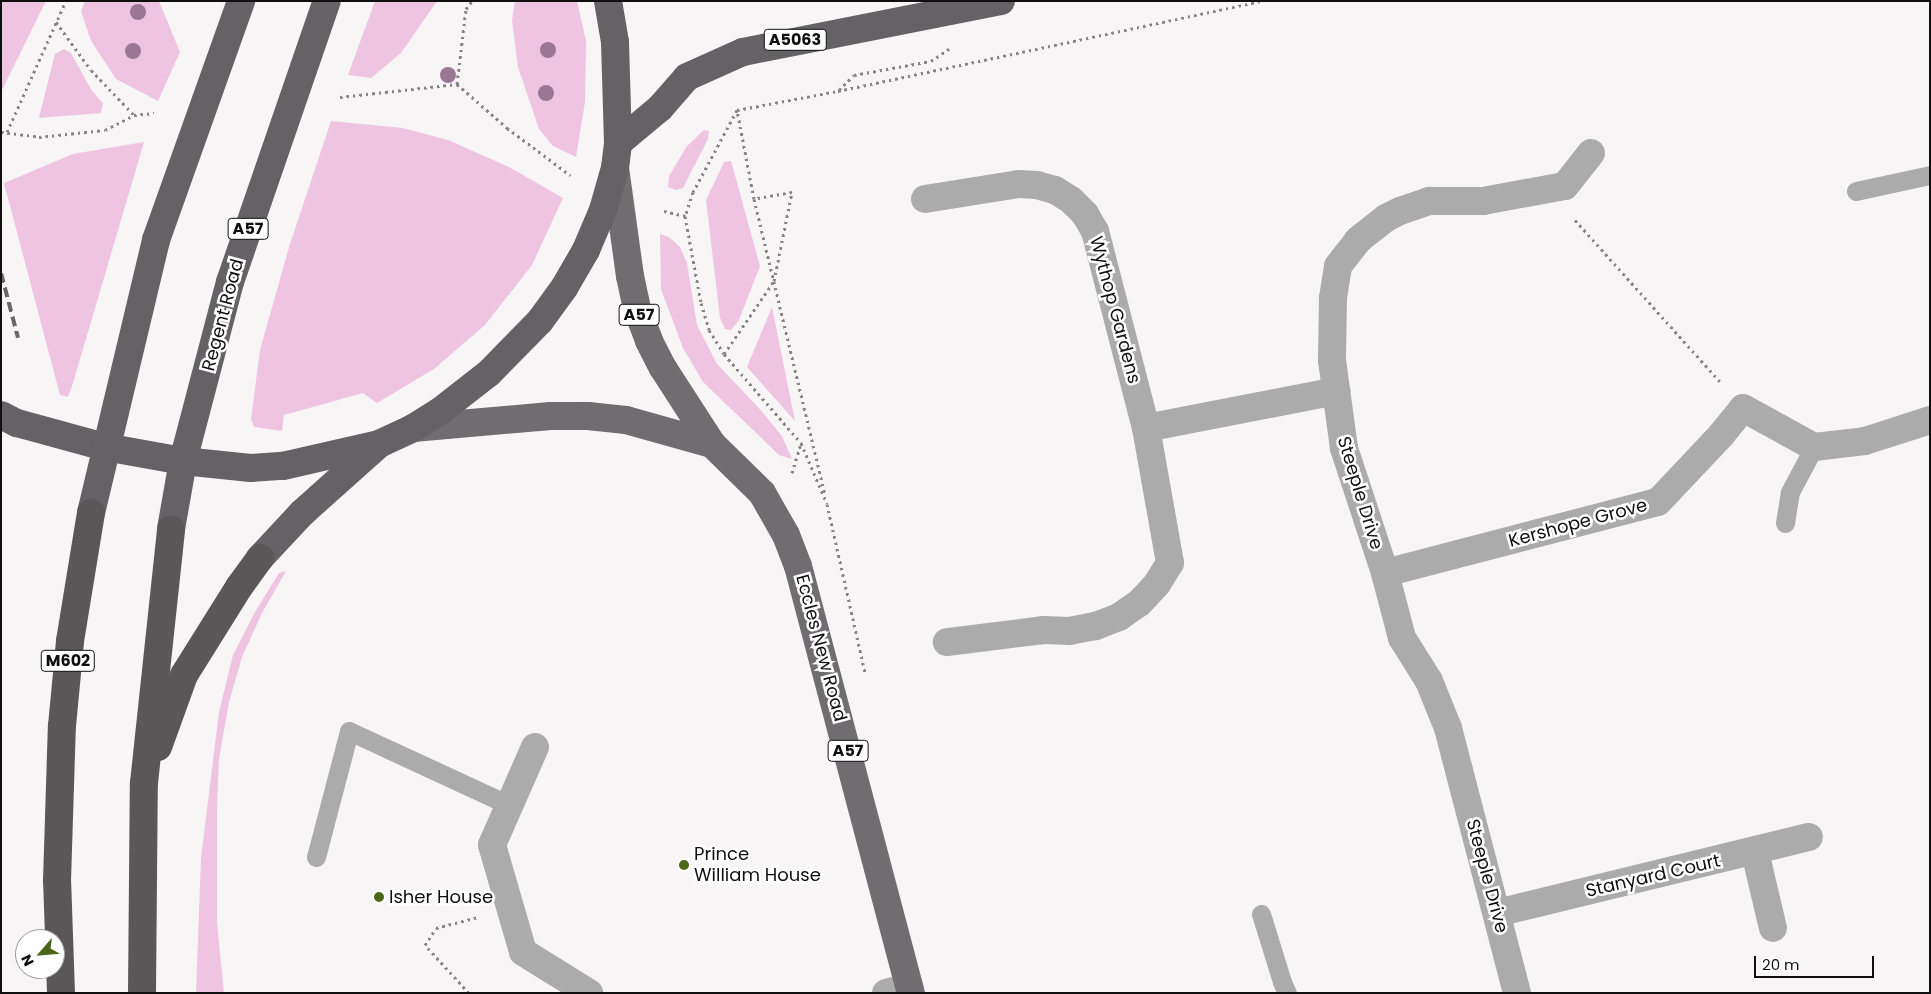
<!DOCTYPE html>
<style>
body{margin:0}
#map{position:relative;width:1931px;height:994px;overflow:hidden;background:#f8f5f7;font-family:Poppins,sans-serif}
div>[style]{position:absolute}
.green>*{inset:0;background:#eec4e1}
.path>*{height:3px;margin-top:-1.5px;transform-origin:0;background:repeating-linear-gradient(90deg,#868485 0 2.5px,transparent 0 6.5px)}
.service>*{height:19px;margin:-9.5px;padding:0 9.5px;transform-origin:9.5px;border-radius:9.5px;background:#acabac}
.minor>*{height:28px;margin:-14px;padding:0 14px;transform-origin:14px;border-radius:14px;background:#acabac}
.primary>*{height:28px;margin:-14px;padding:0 14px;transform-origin:14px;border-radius:14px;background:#6f6d6f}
.trunk>*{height:28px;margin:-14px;padding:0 14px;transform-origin:14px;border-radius:14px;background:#646264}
.motorway>*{height:28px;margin:-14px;padding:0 14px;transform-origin:14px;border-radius:14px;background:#5a5759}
.rail>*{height:4px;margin-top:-2px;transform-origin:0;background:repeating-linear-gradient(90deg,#686667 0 10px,transparent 0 15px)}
.trees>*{width:16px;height:16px;margin:-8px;border-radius:50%;background:#9a7793}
.dots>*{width:14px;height:14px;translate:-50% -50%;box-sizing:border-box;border:2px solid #fff;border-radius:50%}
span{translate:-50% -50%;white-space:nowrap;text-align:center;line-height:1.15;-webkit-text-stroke:5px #fff;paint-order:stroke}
.shield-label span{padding:1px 4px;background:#fff;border:1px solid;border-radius:4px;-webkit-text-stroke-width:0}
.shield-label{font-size:16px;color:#100f0f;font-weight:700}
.street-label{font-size:18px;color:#100f0f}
.poi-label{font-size:18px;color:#100f0f}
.left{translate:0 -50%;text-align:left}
.frame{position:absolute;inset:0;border:2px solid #100f0f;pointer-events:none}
.north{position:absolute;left:15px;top:929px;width:50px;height:50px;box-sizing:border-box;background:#fff;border:1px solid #9f9f9f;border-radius:50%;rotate:243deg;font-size:14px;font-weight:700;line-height:20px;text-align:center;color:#100f0f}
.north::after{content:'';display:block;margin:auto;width:18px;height:22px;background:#4c671a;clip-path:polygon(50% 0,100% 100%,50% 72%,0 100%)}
.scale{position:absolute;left:1754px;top:956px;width:120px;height:22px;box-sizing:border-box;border:2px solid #100f0f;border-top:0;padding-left:6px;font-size:15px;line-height:18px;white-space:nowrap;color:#100f0f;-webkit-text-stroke:4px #fff;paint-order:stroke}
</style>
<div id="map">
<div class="green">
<i style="clip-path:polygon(1px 1px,46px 1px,1px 92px)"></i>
<i style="clip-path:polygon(85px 1px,159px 1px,180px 52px,158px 101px,116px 79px,91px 41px,81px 11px)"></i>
<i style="clip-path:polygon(375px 1px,437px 1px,401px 53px,371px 78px,348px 75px)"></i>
<i style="clip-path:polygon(515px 1px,577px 1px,586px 41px,585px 102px,576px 157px,553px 146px,539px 129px,518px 67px,512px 20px)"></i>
<i style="clip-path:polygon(64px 49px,71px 53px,92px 91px,103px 103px,101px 113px,39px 118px,55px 54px)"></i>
<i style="clip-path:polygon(331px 121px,403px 128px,448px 140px,509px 167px,563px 198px,532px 265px,485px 325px,434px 369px,377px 403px,363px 393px,284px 415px,282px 431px,254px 427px,251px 419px,260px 350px,290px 244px)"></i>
<i style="clip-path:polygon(704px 130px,709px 131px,708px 139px,683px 188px,676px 190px,668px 187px,669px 176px,687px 146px)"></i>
<i style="clip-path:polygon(144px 142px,73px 383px,68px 397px,60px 395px,4px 183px,73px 154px)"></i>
<i style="clip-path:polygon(731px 161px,760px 266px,739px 320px,731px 330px,725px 329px,720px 318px,706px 200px,724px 162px)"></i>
<i style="clip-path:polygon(660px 234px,669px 237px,680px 247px,687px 263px,697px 325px,717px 364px,758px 407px,782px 436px,792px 459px,779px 455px,703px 382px,683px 348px,661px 289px)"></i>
<i style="clip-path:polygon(772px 307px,795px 421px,747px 367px)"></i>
<i style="clip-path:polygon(286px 571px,262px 613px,242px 657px,229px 702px,219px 759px,217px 809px,217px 922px,224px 993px,196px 993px,201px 858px,219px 712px,233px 655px,255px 612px,279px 573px)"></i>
</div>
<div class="path">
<i style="left:56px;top:22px;width:59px;rotate:53.9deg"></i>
<i style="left:91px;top:70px;width:62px;rotate:46.3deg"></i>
<i style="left:457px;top:84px;width:76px;rotate:-83.2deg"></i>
<i style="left:466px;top:9px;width:10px;rotate:-53deg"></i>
<i style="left:839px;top:90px;width:21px;rotate:-45deg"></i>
<i style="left:854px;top:75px;width:78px;rotate:-10.3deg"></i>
<i style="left:931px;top:61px;width:22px;rotate:-34deg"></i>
<i style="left:340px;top:97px;width:118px;rotate:-6.3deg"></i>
<i style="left:457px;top:84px;width:67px;rotate:41.3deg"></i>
<i style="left:507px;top:128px;width:79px;rotate:36.7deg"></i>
<i style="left:737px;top:110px;width:93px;rotate:118.2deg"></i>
<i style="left:693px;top:192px;width:25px;rotate:108deg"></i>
<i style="left:685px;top:216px;width:88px;rotate:79.6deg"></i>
<i style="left:701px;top:303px;width:28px;rotate:73deg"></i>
<i style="left:709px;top:330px;width:28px;rotate:58deg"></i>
<i style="left:724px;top:354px;width:118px;rotate:49.1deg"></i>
<i style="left:801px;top:443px;width:66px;rotate:66.9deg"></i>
<i style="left:827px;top:504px;width:173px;rotate:77.3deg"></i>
<i style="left:1px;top:132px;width:38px;rotate:7deg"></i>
<i style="left:39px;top:137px;width:66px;rotate:-6.1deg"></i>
<i style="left:105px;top:130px;width:33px;rotate:-27deg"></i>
<i style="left:134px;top:115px;width:20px;rotate:-6deg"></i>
<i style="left:7px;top:132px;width:144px;rotate:-65.8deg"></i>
<i style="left:754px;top:199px;width:303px;rotate:76.5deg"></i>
<i style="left:664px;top:211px;width:22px;rotate:13deg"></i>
<i style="left:1575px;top:220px;width:219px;rotate:48.1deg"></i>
<i style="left:724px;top:354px;width:88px;rotate:-55.6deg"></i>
<i style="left:774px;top:281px;width:91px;rotate:-78.6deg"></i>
<i style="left:792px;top:192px;width:39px;rotate:170deg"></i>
<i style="left:754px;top:199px;width:91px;rotate:-100.8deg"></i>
<i style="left:737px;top:110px;width:103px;rotate:-10.7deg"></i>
<i style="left:838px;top:91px;width:431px;rotate:-12deg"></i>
<i style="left:792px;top:473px;width:30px;rotate:-73deg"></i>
<i style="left:469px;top:993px;width:65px;rotate:-132.5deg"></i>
<i style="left:425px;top:945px;width:20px;rotate:-57deg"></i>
<i style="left:436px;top:928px;width:43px;rotate:-14.7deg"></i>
</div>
<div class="service">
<i style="left:1856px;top:191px;width:76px;rotate:-12.2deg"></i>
<i style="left:1785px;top:523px;width:31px;rotate:-81deg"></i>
<i style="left:1790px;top:492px;width:51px;rotate:-61.9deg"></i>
<i style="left:316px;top:857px;width:130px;rotate:-75.3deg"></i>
<i style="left:349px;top:731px;width:176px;rotate:24.8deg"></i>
<i style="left:1261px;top:914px;width:71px;rotate:72.8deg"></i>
<i style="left:1282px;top:982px;width:12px;rotate:66deg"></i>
</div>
<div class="minor">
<i style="left:925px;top:199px;width:95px;rotate:-9.1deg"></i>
<i style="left:1019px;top:184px;width:18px;rotate:3deg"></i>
<i style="left:1037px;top:185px;width:19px;rotate:16deg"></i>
<i style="left:1055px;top:190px;width:19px;rotate:32deg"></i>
<i style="left:1071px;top:200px;width:20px;rotate:45deg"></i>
<i style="left:1085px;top:214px;width:20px;rotate:60deg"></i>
<i style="left:1095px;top:231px;width:203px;rotate:75.5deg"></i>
<i style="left:1146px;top:428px;width:137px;rotate:79.9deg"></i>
<i style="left:1170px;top:563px;width:25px;rotate:122deg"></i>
<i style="left:1157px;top:584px;width:26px;rotate:133deg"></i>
<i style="left:1139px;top:603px;width:24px;rotate:145deg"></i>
<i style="left:1119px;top:617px;width:26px;rotate:159deg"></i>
<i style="left:1095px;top:626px;width:25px;rotate:169deg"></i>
<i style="left:1070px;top:631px;width:26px;rotate:-178deg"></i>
<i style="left:1044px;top:630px;width:98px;rotate:172.9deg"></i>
<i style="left:1146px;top:428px;width:194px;rotate:-11deg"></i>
<i style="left:1385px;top:573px;width:282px;rotate:-14.6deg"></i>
<i style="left:1658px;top:502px;width:93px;rotate:-46.7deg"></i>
<i style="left:1722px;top:434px;width:33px;rotate:-51deg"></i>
<i style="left:1743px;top:408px;width:81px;rotate:28.8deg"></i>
<i style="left:1814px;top:447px;width:51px;rotate:-6.7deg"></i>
<i style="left:1865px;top:441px;width:68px;rotate:-17.9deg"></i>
<i style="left:535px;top:747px;width:107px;rotate:113.7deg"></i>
<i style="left:492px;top:845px;width:111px;rotate:73.8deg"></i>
<i style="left:523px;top:952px;width:78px;rotate:31.8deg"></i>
<i style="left:1755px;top:852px;width:78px;rotate:76.7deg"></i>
<i style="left:1497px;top:913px;width:321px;rotate:-13.7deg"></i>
<i style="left:886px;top:993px;width:24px;rotate:-15deg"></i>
<i style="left:1517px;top:993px;width:274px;rotate:-104.6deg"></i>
<i style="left:1448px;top:728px;width:51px;rotate:-112deg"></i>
<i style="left:1429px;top:681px;width:51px;rotate:-122.1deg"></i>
<i style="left:1402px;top:638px;width:67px;rotate:-104.7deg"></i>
<i style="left:1385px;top:573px;width:132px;rotate:-108.2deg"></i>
<i style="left:1344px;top:448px;width:89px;rotate:-97.8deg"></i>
<i style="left:1332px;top:360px;width:62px;rotate:-89.1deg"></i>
<i style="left:1333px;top:298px;width:32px;rotate:-81deg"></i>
<i style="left:1338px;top:266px;width:33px;rotate:-52deg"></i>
<i style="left:1358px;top:240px;width:36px;rotate:-38deg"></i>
<i style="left:1386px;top:218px;width:16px;rotate:-27deg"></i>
<i style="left:1400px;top:211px;width:31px;rotate:-19deg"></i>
<i style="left:1429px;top:201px;width:54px"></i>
<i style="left:1483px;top:201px;width:83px;rotate:-10.4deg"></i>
<i style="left:1565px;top:186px;width:42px;rotate:-51.8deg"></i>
</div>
<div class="primary">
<i style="left:615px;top:168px;width:109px;rotate:82.1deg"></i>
<i style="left:630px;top:276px;width:34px;rotate:78deg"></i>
<i style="left:637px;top:309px;width:34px;rotate:69deg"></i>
<i style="left:649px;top:341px;width:30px;rotate:63deg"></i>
<i style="left:663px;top:368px;width:90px;rotate:57.2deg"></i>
<i style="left:712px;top:444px;width:70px;rotate:44.4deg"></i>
<i style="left:762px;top:493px;width:48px;rotate:60.3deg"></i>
<i style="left:786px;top:535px;width:33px;rotate:69deg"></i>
<i style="left:798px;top:566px;width:442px;rotate:75.2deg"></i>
<i style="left:413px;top:428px;width:138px;rotate:-5deg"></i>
<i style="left:550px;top:416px;width:38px"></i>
<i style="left:588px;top:416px;width:38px;rotate:6deg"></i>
<i style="left:626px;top:420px;width:89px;rotate:15.6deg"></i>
</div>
<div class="trunk">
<i style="left:618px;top:143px;width:55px;rotate:-39.8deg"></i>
<i style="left:660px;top:108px;width:41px;rotate:-48.9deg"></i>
<i style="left:687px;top:77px;width:61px;rotate:-24.1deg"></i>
<i style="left:743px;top:52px;width:263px;rotate:-11.2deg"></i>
<i style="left:1px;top:415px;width:18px;rotate:27deg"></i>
<i style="left:17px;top:423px;width:91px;rotate:15.3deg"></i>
<i style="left:105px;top:447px;width:79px;rotate:10.2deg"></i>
<i style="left:183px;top:461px;width:68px;rotate:5.9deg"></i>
<i style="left:251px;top:468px;width:32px;rotate:-4deg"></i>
<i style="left:283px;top:466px;width:98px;rotate:-12.9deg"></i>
<i style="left:379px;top:444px;width:38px;rotate:-25deg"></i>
<i style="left:413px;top:428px;width:31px;rotate:-32deg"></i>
<i style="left:439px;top:412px;width:63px;rotate:-38deg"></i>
<i style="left:489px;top:373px;width:73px;rotate:-45.6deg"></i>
<i style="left:540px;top:321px;width:41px;rotate:-54deg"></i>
<i style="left:564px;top:288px;width:44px;rotate:-59.9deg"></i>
<i style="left:586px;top:250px;width:43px;rotate:-67deg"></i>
<i style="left:603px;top:210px;width:44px;rotate:-74.1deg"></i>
<i style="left:615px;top:168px;width:25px;rotate:-83deg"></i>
<i style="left:618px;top:143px;width:101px;rotate:-91.7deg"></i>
<i style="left:615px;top:42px;width:42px;rotate:-99.7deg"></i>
<i style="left:91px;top:513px;width:281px;rotate:-76.6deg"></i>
<i style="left:156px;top:240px;width:254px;rotate:-70.4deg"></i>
<i style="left:171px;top:529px;width:69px;rotate:-80deg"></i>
<i style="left:183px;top:461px;width:185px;rotate:-75.3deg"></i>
<i style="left:230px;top:282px;width:297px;rotate:-71deg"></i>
<i style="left:260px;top:558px;width:62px;rotate:-47deg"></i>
<i style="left:302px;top:513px;width:102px;rotate:-41.8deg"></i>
</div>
<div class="motorway">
<i style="left:158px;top:747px;width:77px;rotate:-70.1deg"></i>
<i style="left:184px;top:675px;width:104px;rotate:-58deg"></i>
<i style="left:239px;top:587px;width:36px;rotate:-54deg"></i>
<i style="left:61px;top:993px;width:112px;rotate:-92deg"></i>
<i style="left:57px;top:881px;width:155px;rotate:-88.2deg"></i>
<i style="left:62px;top:726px;width:85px;rotate:-84.6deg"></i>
<i style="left:70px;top:641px;width:130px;rotate:-80.7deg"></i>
<i style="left:142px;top:993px;width:210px;rotate:-89.5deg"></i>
<i style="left:144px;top:783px;width:255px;rotate:-83.9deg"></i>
</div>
<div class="rail">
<i style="left:1px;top:273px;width:67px;rotate:75.3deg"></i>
</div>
<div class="trees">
<i style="left:138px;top:12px"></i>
<i style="left:548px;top:50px"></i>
<i style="left:133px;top:51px"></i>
<i style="left:448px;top:75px"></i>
<i style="left:546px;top:93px"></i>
</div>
<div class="dots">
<i style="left:684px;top:865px;background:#4c671a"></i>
<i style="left:379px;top:897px;background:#4c671a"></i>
</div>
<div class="shield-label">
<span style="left:795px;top:40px">A5063</span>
<span style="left:248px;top:229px">A57</span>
<span style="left:639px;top:315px">A57</span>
<span style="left:68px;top:661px">M602</span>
<span style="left:848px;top:751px">A57</span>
</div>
<div class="street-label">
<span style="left:1115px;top:310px;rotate:75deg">Wythop Gardens</span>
<span style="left:223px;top:315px;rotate:-75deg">Regent Road</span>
<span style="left:1360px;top:493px;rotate:73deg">Steeple Drive</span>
<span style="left:1578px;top:523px;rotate:-15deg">Kershope Grove</span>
<span style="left:821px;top:648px;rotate:75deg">Eccles New Road</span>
<span style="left:1487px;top:876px;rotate:75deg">Steeple Drive</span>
<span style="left:1653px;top:876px;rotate:-13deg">Stanyard Court</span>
</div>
<div class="poi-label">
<span class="left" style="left:694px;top:865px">Prince<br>William House</span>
<span class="left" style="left:389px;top:897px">Isher House</span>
</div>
<div class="frame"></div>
<div class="north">N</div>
<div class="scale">20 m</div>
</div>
